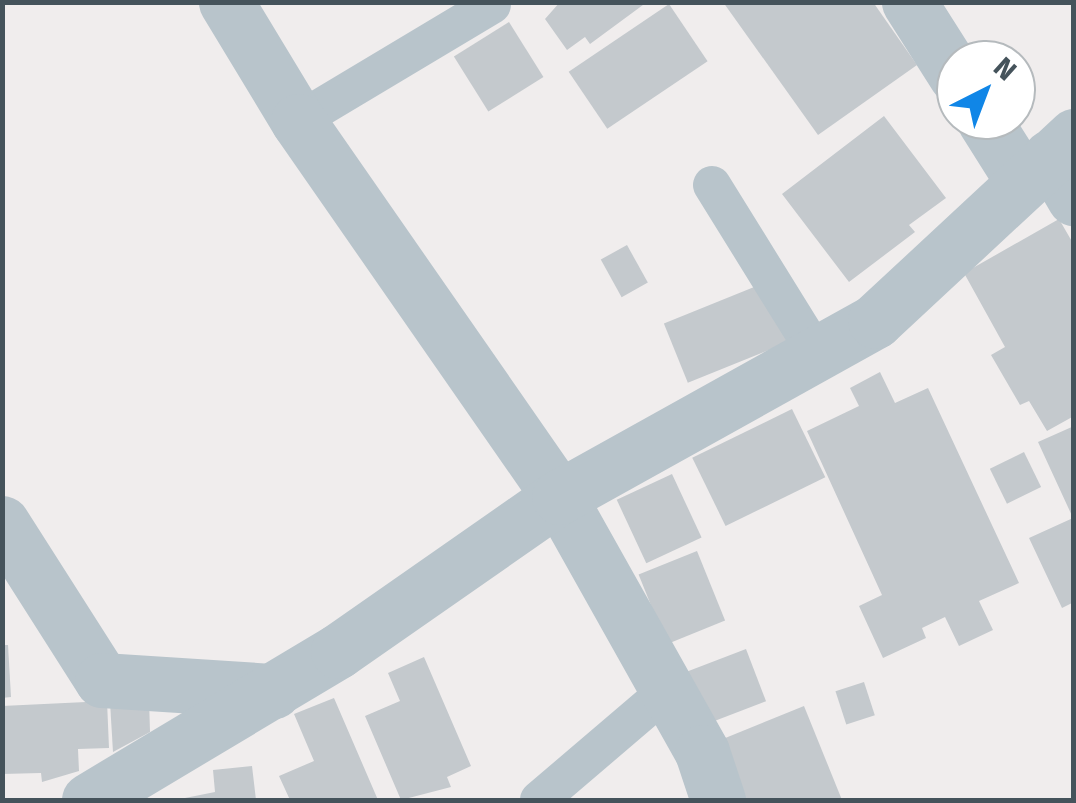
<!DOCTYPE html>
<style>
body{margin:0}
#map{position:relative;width:1076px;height:803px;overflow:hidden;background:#f0eded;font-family:"Fira Sans",sans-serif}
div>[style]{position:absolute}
.building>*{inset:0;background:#c4c9cd;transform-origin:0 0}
.lane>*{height:38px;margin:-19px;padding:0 19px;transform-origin:19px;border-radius:19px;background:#b8c4cb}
.street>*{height:55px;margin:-27.5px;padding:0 27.5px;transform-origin:27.5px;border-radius:27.5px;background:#b8c4cb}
span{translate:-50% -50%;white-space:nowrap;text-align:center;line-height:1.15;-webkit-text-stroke:8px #fff;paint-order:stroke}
.frame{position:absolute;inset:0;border:5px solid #45535b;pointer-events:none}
.north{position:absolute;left:936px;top:40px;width:100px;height:100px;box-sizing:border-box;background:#fff;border:2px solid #b5babd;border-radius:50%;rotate:42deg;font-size:28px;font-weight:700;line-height:40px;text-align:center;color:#45535b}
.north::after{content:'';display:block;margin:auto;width:35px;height:45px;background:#1086e7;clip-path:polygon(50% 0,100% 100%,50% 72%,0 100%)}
</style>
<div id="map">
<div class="building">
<i style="clip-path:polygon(560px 2px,647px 2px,590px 44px,585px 37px,567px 50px,545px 19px)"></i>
<i style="clip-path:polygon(723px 2px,873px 2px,917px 65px,818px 135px)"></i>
<i style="left:669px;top:4px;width:69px;height:121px;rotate:56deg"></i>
<i style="left:509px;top:22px;width:65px;height:65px;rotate:58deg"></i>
<i style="clip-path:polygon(884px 116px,946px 198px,909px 225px,915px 232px,849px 282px,782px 194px)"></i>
<i style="clip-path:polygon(1059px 219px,1074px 245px,1074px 416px,1047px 431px,1029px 401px,1020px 405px,991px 355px,1005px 347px,964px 273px)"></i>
<i style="left:627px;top:245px;width:43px;height:30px;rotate:61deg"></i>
<i style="left:764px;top:283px;width:64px;height:108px;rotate:68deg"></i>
<i style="clip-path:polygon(880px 372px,895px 403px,928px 388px,1019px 583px,979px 601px,993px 630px,959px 646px,945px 617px,922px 628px,926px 638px,883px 658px,859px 606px,882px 595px,807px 431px,859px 406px,850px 388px)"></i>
<i style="left:792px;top:409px;width:76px;height:111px;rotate:64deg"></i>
<i style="clip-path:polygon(1074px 426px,1074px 602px,1062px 608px,1029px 538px,1073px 518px,1038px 442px)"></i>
<i style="left:1024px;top:452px;width:39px;height:38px;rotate:64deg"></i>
<i style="left:672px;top:474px;width:70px;height:61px;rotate:65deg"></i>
<i style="left:697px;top:551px;width:75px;height:63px;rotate:68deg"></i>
<i style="clip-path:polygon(2px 645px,8px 645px,11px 697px,2px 698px)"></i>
<i style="left:746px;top:649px;width:56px;height:65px;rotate:69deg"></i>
<i style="clip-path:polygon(424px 657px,471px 766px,447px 777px,451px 787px,401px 800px,365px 716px,400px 701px,388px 673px)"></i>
<i style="left:864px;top:682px;width:35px;height:30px;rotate:72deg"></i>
<i style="clip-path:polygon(334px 698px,378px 800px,290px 800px,279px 776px,314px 761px,294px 714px)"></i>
<i style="clip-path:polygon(149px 700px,150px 732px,113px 752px,110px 702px)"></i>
<i style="clip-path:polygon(107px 701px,109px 748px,78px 749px,79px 771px,42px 782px,41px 773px,2px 774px,2px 706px)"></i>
<i style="clip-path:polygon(804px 706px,842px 800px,736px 800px,713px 743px)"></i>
<i style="clip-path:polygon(252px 766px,256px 800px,175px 800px,215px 792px,213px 770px)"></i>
</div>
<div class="lane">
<i style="left:298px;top:121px;width:226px;rotate:-30.9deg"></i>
<i style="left:712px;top:185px;width:198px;rotate:58.2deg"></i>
<i style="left:539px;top:800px;width:170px;rotate:-40.5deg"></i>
</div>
<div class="street">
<i style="left:226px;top:2px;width:139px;rotate:58.8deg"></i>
<i style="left:298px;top:121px;width:458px;rotate:55.2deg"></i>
<i style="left:559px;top:497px;width:292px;rotate:60.7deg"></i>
<i style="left:702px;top:752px;width:51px;rotate:71.6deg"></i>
<i style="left:909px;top:2px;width:88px;rotate:57.6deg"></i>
<i style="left:984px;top:120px;width:73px;rotate:57.8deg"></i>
<i style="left:1050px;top:157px;width:48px;rotate:59.7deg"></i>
<i style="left:2px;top:523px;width:186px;rotate:57.5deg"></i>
<i style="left:102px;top:680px;width:172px;rotate:3.7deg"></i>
<i style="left:89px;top:800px;width:290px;rotate:-30.9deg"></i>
<i style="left:338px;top:651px;width:269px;rotate:-34.9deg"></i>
<i style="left:559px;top:497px;width:362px;rotate:-29.1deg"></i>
<i style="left:875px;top:321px;width:272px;rotate:-42.9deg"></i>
</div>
<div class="frame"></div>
<div class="north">N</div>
</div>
